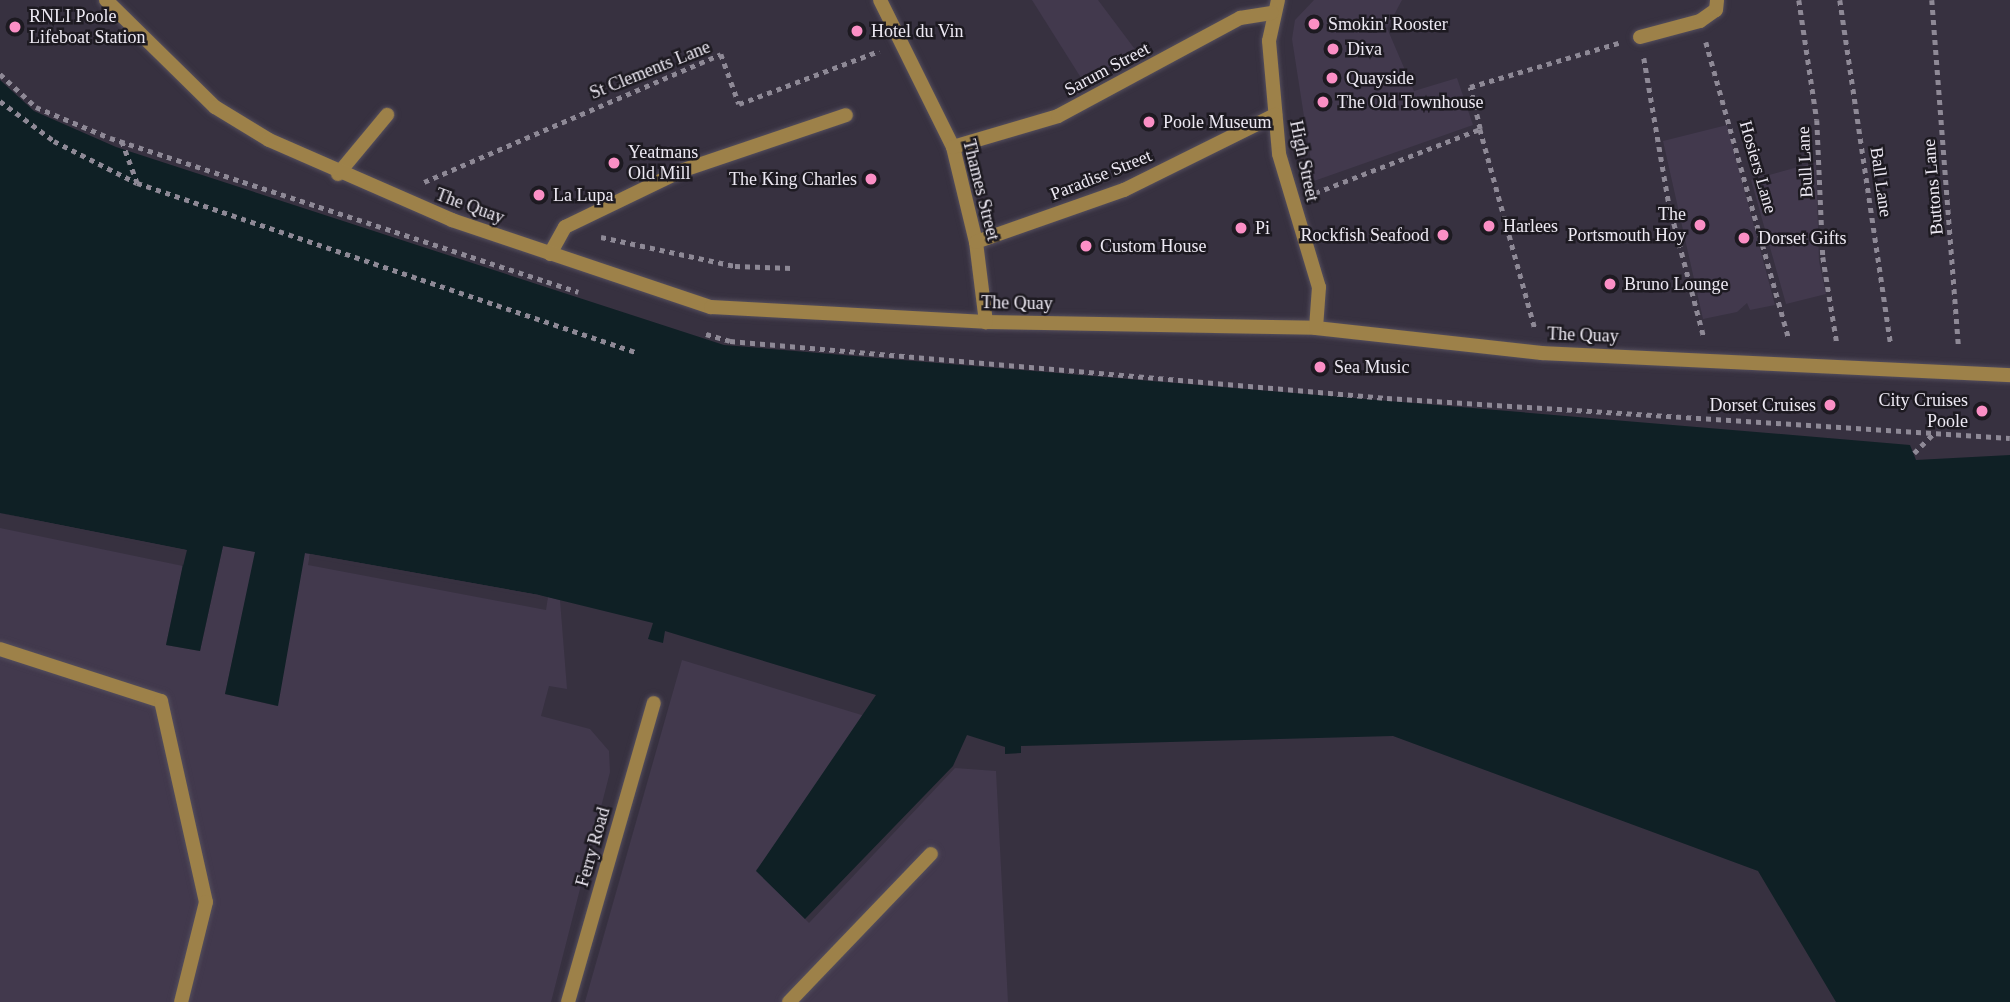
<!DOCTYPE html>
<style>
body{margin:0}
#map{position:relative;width:2010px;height:1002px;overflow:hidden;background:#373140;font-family:"Times New Roman",serif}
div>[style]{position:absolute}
.built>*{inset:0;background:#42394d}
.water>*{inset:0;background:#0f2025}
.pier>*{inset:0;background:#373140}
.path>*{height:4.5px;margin-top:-2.25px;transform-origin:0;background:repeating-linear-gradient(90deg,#8e8996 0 5px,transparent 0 10px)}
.roads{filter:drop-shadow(0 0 2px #544e5d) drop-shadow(0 0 2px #544e5d)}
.lane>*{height:14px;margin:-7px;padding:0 7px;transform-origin:7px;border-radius:7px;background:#9d8149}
.street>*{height:14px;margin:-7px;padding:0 7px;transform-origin:7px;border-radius:7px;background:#9d8149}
.dots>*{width:19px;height:19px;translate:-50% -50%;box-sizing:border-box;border:4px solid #1d1a21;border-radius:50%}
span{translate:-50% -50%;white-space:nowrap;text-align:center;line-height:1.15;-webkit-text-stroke:5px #1d1a21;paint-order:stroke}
.poi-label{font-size:18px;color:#ede9f3}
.left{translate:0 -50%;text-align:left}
.right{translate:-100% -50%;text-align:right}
.street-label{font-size:18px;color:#ede9f3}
</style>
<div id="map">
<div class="built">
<i style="clip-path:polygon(1032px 0,1098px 0,1137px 52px,1083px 81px)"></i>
<i style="clip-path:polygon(1314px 0,1402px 0,1387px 28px,1414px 91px,1457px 78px,1473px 125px,1314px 181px,1292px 39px,1295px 20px)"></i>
<i style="clip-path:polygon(1727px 125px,1775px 305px,1750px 310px,1747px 303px,1737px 312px,1703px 319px,1663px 141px)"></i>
<i style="clip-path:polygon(1816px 162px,1819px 261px,1826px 294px,1786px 304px,1751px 180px)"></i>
<i style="clip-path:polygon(0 528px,183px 566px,166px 645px,200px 651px,223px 546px,256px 552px,225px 694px,277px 706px,304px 553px,310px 554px,308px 565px,546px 610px,548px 597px,560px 600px,567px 689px,549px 686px,541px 716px,590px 729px,609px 751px,610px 772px,551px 1002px,0 1002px)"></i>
<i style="clip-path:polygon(682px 660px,891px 724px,756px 870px,809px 923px,955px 768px,996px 771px,1008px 1002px,585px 1002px)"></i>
</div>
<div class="water">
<i style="clip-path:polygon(0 80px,34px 111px,116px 147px,724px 345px,1910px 445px,1916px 460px,2010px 455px,2010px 1002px,1836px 1002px,1758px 871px,1393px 736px,1021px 746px,1021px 753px,1005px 754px,1005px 747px,967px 735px,953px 766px,805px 919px,756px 871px,876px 695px,665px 631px,663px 643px,648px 639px,653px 623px,539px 595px,305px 553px,278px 706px,225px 694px,255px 552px,223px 546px,200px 651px,166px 645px,186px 550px,0 513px)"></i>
</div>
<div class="pier">
<i style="clip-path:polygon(0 513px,187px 550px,183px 566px,183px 553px)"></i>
<i style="clip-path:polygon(310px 554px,539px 595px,548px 600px,309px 558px)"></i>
</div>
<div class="path">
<i style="left:1799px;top:0;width:121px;rotate:81.5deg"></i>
<i style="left:1817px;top:120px;width:137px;rotate:87.5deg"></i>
<i style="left:1823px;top:257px;width:87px;rotate:80.8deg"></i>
<i style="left:1840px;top:0;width:349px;rotate:81.6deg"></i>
<i style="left:1932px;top:0;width:349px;rotate:85.6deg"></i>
<i style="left:1706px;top:42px;width:309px;rotate:74.4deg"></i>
<i style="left:1644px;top:58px;width:148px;rotate:80.3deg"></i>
<i style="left:1669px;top:204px;width:138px;rotate:75.3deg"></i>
<i style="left:0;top:74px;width:49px;rotate:42.5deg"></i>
<i style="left:36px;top:107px;width:80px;rotate:22.7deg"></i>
<i style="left:110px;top:138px;width:493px;rotate:18.2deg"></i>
<i style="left:0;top:101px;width:67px;rotate:36.5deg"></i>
<i style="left:54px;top:141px;width:93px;rotate:26.8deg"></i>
<i style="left:137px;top:183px;width:529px;rotate:18.74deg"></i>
<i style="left:1480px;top:129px;width:43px;rotate:-103.4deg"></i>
<i style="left:1470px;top:87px;width:155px;rotate:-16.5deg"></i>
<i style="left:122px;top:141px;width:44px;rotate:69.9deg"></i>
<i style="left:424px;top:182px;width:323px;rotate:-23.3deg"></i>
<i style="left:721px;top:54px;width:53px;rotate:70.2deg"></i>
<i style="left:739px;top:104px;width:150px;rotate:-20.7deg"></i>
<i style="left:1315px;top:193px;width:177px;rotate:-21.2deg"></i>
<i style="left:1480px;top:129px;width:207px;rotate:74.6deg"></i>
<i style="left:601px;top:237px;width:137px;rotate:12.2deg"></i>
<i style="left:735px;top:266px;width:58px;rotate:2deg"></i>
<i style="left:706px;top:334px;width:25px;rotate:16deg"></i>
<i style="left:730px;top:341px;width:659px;rotate:4.96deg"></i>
<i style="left:1387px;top:398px;width:624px;rotate:3.67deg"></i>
<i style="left:1914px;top:453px;width:30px;rotate:-45deg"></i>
</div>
<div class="roads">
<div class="lane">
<i style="left:1640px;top:37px;width:62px;rotate:-14.9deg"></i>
<i style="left:1700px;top:21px;width:19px;rotate:-35deg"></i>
<i style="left:1716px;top:10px;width:10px;rotate:-84deg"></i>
<i style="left:338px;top:174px;width:77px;rotate:-50.3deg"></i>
<i style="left:550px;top:254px;width:31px;rotate:-61deg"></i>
<i style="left:565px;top:227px;width:129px;rotate:-25.8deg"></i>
<i style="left:681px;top:171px;width:174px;rotate:-18.7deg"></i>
<i style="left:0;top:649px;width:169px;rotate:17.9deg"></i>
<i style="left:161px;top:701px;width:206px;rotate:77.4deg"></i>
<i style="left:206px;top:902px;width:103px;rotate:104deg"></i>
<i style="left:568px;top:1002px;width:311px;rotate:-74deg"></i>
<i style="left:789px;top:1002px;width:205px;rotate:-46.2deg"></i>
</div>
<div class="street">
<i style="left:106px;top:0;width:153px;rotate:44.5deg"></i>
<i style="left:215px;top:107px;width:63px;rotate:31.4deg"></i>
<i style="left:269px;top:140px;width:200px;rotate:23.6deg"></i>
<i style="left:452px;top:220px;width:273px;rotate:18.6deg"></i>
<i style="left:711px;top:307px;width:275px;rotate:3.1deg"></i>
<i style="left:986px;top:322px;width:330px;rotate:1deg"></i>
<i style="left:1316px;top:328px;width:227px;rotate:6.3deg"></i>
<i style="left:1542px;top:353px;width:469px;rotate:2.7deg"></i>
<i style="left:880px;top:0;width:164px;rotate:63.6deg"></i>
<i style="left:953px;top:147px;width:98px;rotate:76.4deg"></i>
<i style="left:976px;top:242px;width:81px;rotate:82.9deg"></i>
<i style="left:1278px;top:0;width:42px;rotate:102.4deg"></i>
<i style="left:1269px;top:41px;width:113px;rotate:84.9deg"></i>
<i style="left:1279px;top:154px;width:139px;rotate:73.3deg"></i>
<i style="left:1319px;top:287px;width:41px;rotate:94.2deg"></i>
<i style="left:953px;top:147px;width:109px;rotate:-16.4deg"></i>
<i style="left:1058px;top:116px;width:207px;rotate:-28.3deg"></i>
<i style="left:1240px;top:18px;width:32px;rotate:-9deg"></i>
<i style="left:976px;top:242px;width:157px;rotate:-19.4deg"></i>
<i style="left:1124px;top:190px;width:169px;rotate:-26.4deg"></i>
</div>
</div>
<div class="dots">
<i style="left:1314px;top:24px;background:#fb8fc5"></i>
<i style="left:15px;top:27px;background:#fb8fc5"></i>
<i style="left:857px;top:31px;background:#fb8fc5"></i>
<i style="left:1333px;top:49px;background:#fb8fc5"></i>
<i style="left:1332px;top:78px;background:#fb8fc5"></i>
<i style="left:1323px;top:102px;background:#fb8fc5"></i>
<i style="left:1149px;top:122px;background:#fb8fc5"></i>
<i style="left:614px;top:163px;background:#fb8fc5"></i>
<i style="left:871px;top:179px;background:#fb8fc5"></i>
<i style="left:539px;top:195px;background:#fb8fc5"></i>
<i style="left:1700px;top:225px;background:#fb8fc5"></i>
<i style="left:1489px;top:226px;background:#fb8fc5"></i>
<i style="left:1241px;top:228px;background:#fb8fc5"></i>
<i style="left:1443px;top:235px;background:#fb8fc5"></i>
<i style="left:1744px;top:238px;background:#fb8fc5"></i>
<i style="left:1086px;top:246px;background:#fb8fc5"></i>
<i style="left:1610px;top:284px;background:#fb8fc5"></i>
<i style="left:1320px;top:367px;background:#fb8fc5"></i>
<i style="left:1830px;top:405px;background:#fb8fc5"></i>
<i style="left:1982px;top:411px;background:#fb8fc5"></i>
</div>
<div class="poi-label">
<span class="left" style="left:29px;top:27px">RNLI Poole<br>Lifeboat Station</span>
<span class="left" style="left:1328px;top:24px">Smokin' Rooster</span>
<span class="left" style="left:871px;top:31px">Hotel du Vin</span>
<span class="left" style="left:1347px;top:49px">Diva</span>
<span class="left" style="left:1346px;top:78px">Quayside</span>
<span class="left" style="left:1337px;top:102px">The Old Townhouse</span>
<span class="left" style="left:1163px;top:122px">Poole Museum</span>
<span class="left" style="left:628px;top:163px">Yeatmans<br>Old Mill</span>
<span class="right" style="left:857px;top:179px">The King Charles</span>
<span class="left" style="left:553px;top:195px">La Lupa</span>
<span class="right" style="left:1686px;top:225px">The<br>Portsmouth Hoy</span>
<span class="left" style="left:1503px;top:226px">Harlees</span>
<span class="left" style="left:1255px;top:228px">Pi</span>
<span class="right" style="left:1429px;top:235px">Rockfish Seafood</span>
<span class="left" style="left:1758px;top:238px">Dorset Gifts</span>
<span class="left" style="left:1100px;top:246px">Custom House</span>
<span class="left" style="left:1624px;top:284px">Bruno Lounge</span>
<span class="left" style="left:1334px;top:367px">Sea Music</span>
<span class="right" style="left:1968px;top:411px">City Cruises<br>Poole</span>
<span class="right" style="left:1816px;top:405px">Dorset Cruises</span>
</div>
<div class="street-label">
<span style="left:1107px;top:69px;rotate:-28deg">Sarum Street</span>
<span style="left:650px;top:70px;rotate:-22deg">St Clements Lane</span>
<span style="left:1304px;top:161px;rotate:78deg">High Street</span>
<span style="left:1805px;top:162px;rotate:-93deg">Bull Lane</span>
<span style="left:1758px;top:167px;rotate:74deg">Hosiers Lane</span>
<span style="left:1101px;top:175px;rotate:-22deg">Paradise Street</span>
<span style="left:1881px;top:182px;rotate:82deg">Ball Lane</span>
<span style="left:1933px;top:187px;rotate:-95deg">Buttons Lane</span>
<span style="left:981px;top:190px;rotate:76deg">Thames Street</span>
<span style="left:470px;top:206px;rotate:20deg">The Quay</span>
<span style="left:1017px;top:303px;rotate:1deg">The Quay</span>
<span style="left:1583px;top:335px;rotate:2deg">The Quay</span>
<span style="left:593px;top:847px;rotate:-74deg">Ferry Road</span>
</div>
</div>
